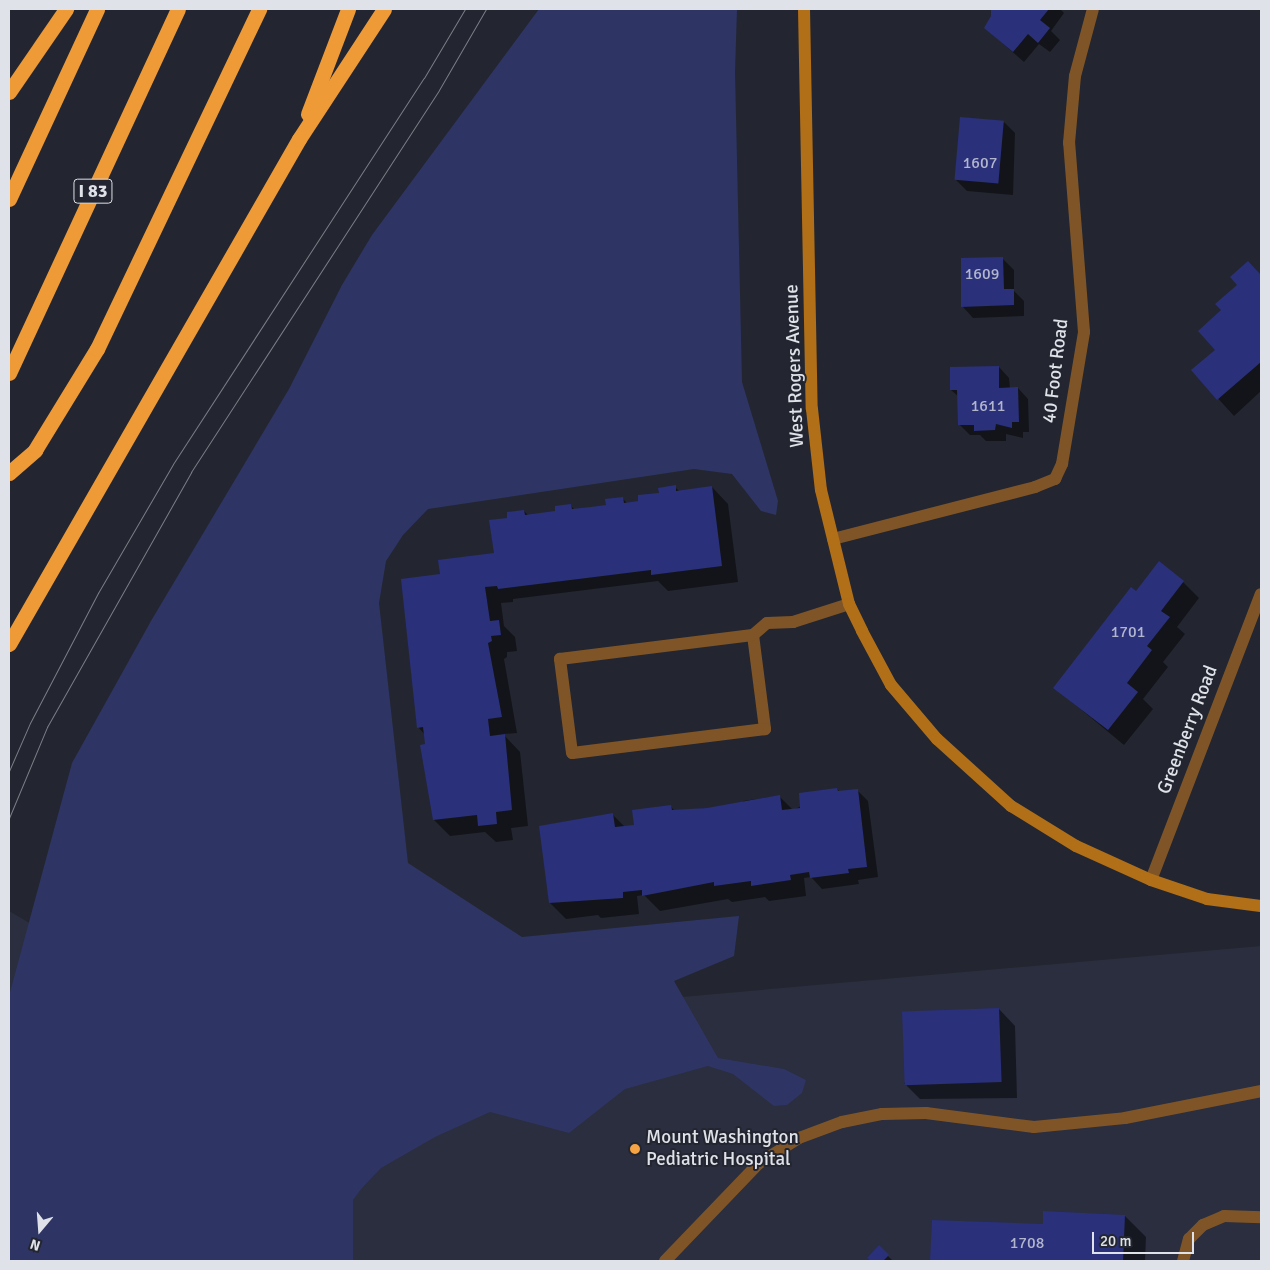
<!DOCTYPE html>
<style>
body{margin:0}
#map{position:relative;width:1270px;height:1270px;overflow:hidden;background:#232630;font-family:Signika,sans-serif}
div>[style]{position:absolute}
.built>*{inset:0;background:#2a2e3e}
.green>*{inset:0;background:#2e3564}
.shadow>*{inset:0;background:#0007}
.building>*{inset:0;background:#2a307a;transform-origin:0 0}
.lane>*{height:12px;margin:-6px;padding:0 6px;transform-origin:6px;border-radius:6px;background:#7f5528}
.street>*{height:12px;margin:-6px;padding:0 6px;transform-origin:6px;border-radius:6px;background:#7f5528}
.secondary>*{height:12px;margin:-6px;padding:0 6px;transform-origin:6px;border-radius:6px;background:#b16f18}
.highway>*{height:15px;margin:-7.5px;padding:0 7.5px;transform-origin:7.5px;border-radius:7.5px;background:#ed9a37}
.tram>*{height:1px;margin:-0.5px;padding:0 0.5px;transform-origin:0.5px;border-radius:0.5px;background:#7b7e86}
.dots>*{width:14px;height:14px;translate:-50% -50%;box-sizing:border-box;border:2px solid #232630;border-radius:50%}
span{translate:-50% -50%;white-space:nowrap;text-align:center;line-height:1.15;-webkit-text-stroke:4px #232630;paint-order:stroke}
.number-label{font-size:16px;color:#b2b6cd}
.number-label span{-webkit-text-stroke-width:0}
.shield-label span{padding:1px 4px;background:#232630;border:1px solid;border-radius:4px;-webkit-text-stroke-width:0}
.shield-label{font-size:18px;color:#e0e2e9;font-weight:700}
.street-label{font-size:19px;color:#e0e2e9}
.poi-label{font-size:19px;color:#e0e2e9}
.left{translate:0 -50%;text-align:left}
.frame{position:absolute;inset:0;border:10px solid #e0e2e9;pointer-events:none}
.north{position:absolute;left:15px;top:1205px;width:50px;height:50px;-webkit-text-stroke:4px #232630;paint-order:stroke;rotate:198deg;font-size:14px;font-weight:700;line-height:20px;text-align:center;color:#e0e2e9}
.north::after{content:'';display:block;margin:auto;width:18px;height:22px;background:#e0e2e9;clip-path:polygon(50% 0,100% 100%,50% 72%,0 100%)}
.scale{position:absolute;left:1092px;top:1232px;width:102px;height:22px;box-sizing:border-box;border:2px solid #e0e2e9;border-top:0;padding-left:6px;font-size:15px;line-height:18px;white-space:nowrap;color:#e0e2e9;-webkit-text-stroke:4px #232630;paint-order:stroke}
</style>
<div id="map">
<div class="built">
<i style="clip-path:polygon(9px 911px,225px 1037px,1261px 946px,1261px 1261px,9px 1261px)"></i>
</div>
<div class="green">
<i style="clip-path:polygon(539px 9px,737px 9px,735px 72px,742px 382px,778px 501px,776px 515px,761px 511px,732px 474px,694px 469px,428px 509px,403px 535px,386px 561px,379px 603px,408px 863px,522px 937px,739px 916px,734px 956px,674px 981px,718px 1058px,784px 1069px,806px 1080px,802px 1093px,787px 1105px,774px 1106px,733px 1074px,708px 1066px,625px 1089px,569px 1133px,490px 1112px,435px 1137px,381px 1168px,361px 1189px,353px 1200px,353px 1261px,9px 1261px,9px 996px,72px 763px,151px 621px,289px 389px,342px 285px,372px 235px)"></i>
</div>
<div class="shadow">
<i style="clip-path:polygon(992px 9px,1060px 9px,1064px 13px,1051px 31px,1060px 40px,1050px 52px,1039px 44px,1024px 62px,985px 28px,993px 16px)"></i>
<i style="clip-path:polygon(1004px 122px,1015px 133px,1013px 195px,967px 191px,956px 180px)"></i>
<i style="clip-path:polygon(1003px 259px,1014px 270px,1014px 291px,1024px 301px,1024px 316px,973px 318px,963px 307px)"></i>
<i style="clip-path:polygon(1248px 262px,1261px 276px,1261px 391px,1234px 416px,1193px 371px,1216px 350px,1223px 310px,1239px 285px)"></i>
<i style="clip-path:polygon(999px 367px,1009px 378px,1010px 389px,1018px 388px,1028px 399px,1029px 432px,1023px 432px,1023px 438px,1006px 434px,1006px 441px,986px 441px,980px 435px,970px 435px,959px 424px,959px 397px,951px 390px)"></i>
<i style="clip-path:polygon(675px 487px,680px 492px,712px 487px,728px 504px,738px 582px,668px 591px,658px 581px,513px 599px,513px 602px,501px 603px,504px 626px,515px 637px,517px 651px,507px 652px,507px 657px,504px 659px,517px 733px,503px 734px,520px 752px,528px 826px,511px 828px,513px 840px,496px 842px,485px 832px,450px 836px,434px 820px,428px 745px,425px 735px,418px 727px,441px 575px,495px 555px,509px 519px,524px 511px,529px 516px,557px 513px,570px 505px,575px 510px,608px 506px,622px 498px,627px 503px,638px 502px)"></i>
<i style="clip-path:polygon(1183px 582px,1199px 598px,1177px 627px,1185px 634px,1163px 662px,1168px 667px,1143px 699px,1153px 709px,1124px 745px,1055px 688px,1136px 593px)"></i>
<i style="clip-path:polygon(837px 789px,840px 792px,857px 790px,868px 801px,878px 877px,858px 880px,859px 884px,822px 889px,811px 877px,804px 878px,806px 896px,769px 901px,765px 897px,732px 902px,728px 899px,660px 911px,644px 895px,637px 896px,639px 914px,601px 918px,598px 915px,566px 919px,550px 903px,613px 815px,625px 827px,635px 826px,671px 807px,675px 811px,743px 805px,743px 801px,779px 796px,793px 810px)"></i>
<i style="clip-path:polygon(999px 1009px,1015px 1026px,1017px 1098px,920px 1099px,904px 1083px)"></i>
<i style="clip-path:polygon(1125px 1216px,1146px 1237px,1145px 1261px,931px 1261px,933px 1221px,1044px 1225px)"></i>
<i style="clip-path:polygon(879px 1247px,893px 1261px,873px 1261px,869px 1258px)"></i>
</div>
<div class="building">
<i style="clip-path:polygon(991px 9px,1049px 9px,1040px 20px,1050px 28px,1038px 43px,1028px 34px,1013px 52px,984px 28px,991px 16px)"></i>
<i style="left:960px;top:117px;width:44px;height:63px;rotate:5deg"></i>
<i style="clip-path:polygon(1003px 257px,1004px 289px,1014px 289px,1014px 305px,961px 307px,961px 258px)"></i>
<i style="clip-path:polygon(1248px 261px,1261px 275px,1261px 362px,1217px 400px,1191px 370px,1215px 350px,1198px 331px,1221px 310px,1215px 304px,1237px 285px,1230px 277px)"></i>
<i style="clip-path:polygon(999px 366px,999px 388px,1018px 387px,1019px 422px,1012px 422px,1012px 428px,996px 424px,995px 430px,974px 431px,974px 425px,958px 425px,957px 390px,950px 390px,950px 367px)"></i>
<i style="clip-path:polygon(676px 485px,676px 491px,712px 486px,722px 566px,651px 575px,651px 570px,498px 589px,497px 586px,485px 587px,490px 621px,499px 620px,501px 635px,491px 636px,492px 641px,488px 643px,502px 717px,488px 719px,490px 736px,505px 734px,512px 810px,496px 812px,497px 824px,478px 826px,477px 815px,433px 820px,420px 745px,425px 744px,423px 727px,417px 728px,401px 579px,440px 574px,438px 560px,494px 553px,489px 520px,507px 518px,507px 512px,524px 510px,525px 515px,555px 511px,555px 506px,571px 504px,572px 509px,591px 507px,606px 505px,605px 499px,623px 497px,624px 503px,638px 501px,638px 495px,659px 493px,658px 488px)"></i>
<i style="clip-path:polygon(1159px 561px,1184px 581px,1161px 611px,1170px 617px,1147px 646px,1152px 650px,1127px 683px,1138px 692px,1108px 730px,1053px 688px,1131px 587px,1136px 591px)"></i>
<i style="clip-path:polygon(837px 788px,838px 791px,858px 789px,867px 867px,848px 869px,849px 873px,810px 878px,809px 872px,790px 875px,791px 880px,751px 886px,751px 881px,714px 886px,714px 882px,642px 896px,642px 890px,623px 892px,623px 898px,549px 903px,539px 826px,613px 813px,615px 827px,634px 825px,632px 810px,671px 805px,672px 810px,707px 808px,780px 795px,782px 810px,800px 808px,799px 793px)"></i>
<i style="left:999px;top:1008px;width:74px;height:97px;rotate:88deg"></i>
<i style="clip-path:polygon(1043px 1211px,1125px 1215px,1123px 1261px,930px 1261px,932px 1220px,1043px 1224px)"></i>
<i style="clip-path:polygon(879px 1245px,889px 1255px,883px 1261px,871px 1261px,867px 1258px)"></i>
</div>
<div class="lane">
<i style="left:833px;top:539px;width:209px;rotate:-14.4deg"></i>
<i style="left:1035px;top:487px;width:22px;rotate:-22deg"></i>
<i style="left:1055px;top:479px;width:17px;rotate:-65deg"></i>
<i style="left:1062px;top:464px;width:134px;rotate:-80.5deg"></i>
<i style="left:1084px;top:332px;width:190px;rotate:-94.5deg"></i>
<i style="left:1069px;top:143px;width:67px;rotate:-84.9deg"></i>
<i style="left:1075px;top:76px;width:69px;rotate:-75deg"></i>
<i style="left:665px;top:1261px;width:134px;rotate:-46.2deg"></i>
<i style="left:758px;top:1164px;width:49px;rotate:-32.4deg"></i>
<i style="left:799px;top:1138px;width:46px;rotate:-20.4deg"></i>
<i style="left:842px;top:1122px;width:41px;rotate:-11.3deg"></i>
<i style="left:882px;top:1114px;width:44px;rotate:-1.3deg"></i>
<i style="left:926px;top:1113px;width:109px;rotate:7.4deg"></i>
<i style="left:1034px;top:1127px;width:91px;rotate:-5.6deg"></i>
<i style="left:1125px;top:1118px;width:139px;rotate:-11.2deg"></i>
<i style="left:1183px;top:1261px;width:23px;rotate:-75deg"></i>
<i style="left:1189px;top:1239px;width:20px;rotate:-45deg"></i>
<i style="left:1203px;top:1225px;width:23px;rotate:-23deg"></i>
<i style="left:1224px;top:1216px;width:37px;rotate:2deg"></i>
</div>
<div class="street">
<i style="left:753px;top:635px;width:95px;rotate:82.7deg"></i>
<i style="left:765px;top:729px;width:194px;rotate:172.9deg"></i>
<i style="left:572px;top:753px;width:95px;rotate:-97.3deg"></i>
<i style="left:560px;top:659px;width:194px;rotate:-7.1deg"></i>
<i style="left:753px;top:635px;width:18px;rotate:-41deg"></i>
<i style="left:767px;top:623px;width:26px;rotate:-2deg"></i>
<i style="left:793px;top:622px;width:59px;rotate:-17.8deg"></i>
<i style="left:1151px;top:880px;width:306px;rotate:-69deg"></i>
</div>
<div class="secondary">
<i style="left:804px;top:9px;width:400px;rotate:88.9deg"></i>
<i style="left:812px;top:409px;width:81px;rotate:83.7deg"></i>
<i style="left:821px;top:490px;width:117px;rotate:76.2deg"></i>
<i style="left:849px;top:604px;width:30px;rotate:64deg"></i>
<i style="left:862px;top:631px;width:61px;rotate:61.8deg"></i>
<i style="left:891px;top:685px;width:71px;rotate:49.6deg"></i>
<i style="left:937px;top:739px;width:100px;rotate:42.2deg"></i>
<i style="left:1011px;top:806px;width:76px;rotate:31.6deg"></i>
<i style="left:1076px;top:846px;width:82px;rotate:24.4deg"></i>
<i style="left:1151px;top:880px;width:59px;rotate:18.7deg"></i>
<i style="left:1207px;top:899px;width:54px;rotate:7.4deg"></i>
</div>
<div class="highway">
<i style="left:9px;top:92px;width:101px;rotate:-55.5deg"></i>
<i style="left:308px;top:114px;width:112px;rotate:-69.1deg"></i>
<i style="left:9px;top:199px;width:209px;rotate:-65.1deg"></i>
<i style="left:9px;top:373px;width:401px;rotate:-65.1deg"></i>
<i style="left:9px;top:473px;width:35px;rotate:-41deg"></i>
<i style="left:35px;top:450px;width:119px;rotate:-58.5deg"></i>
<i style="left:97px;top:349px;width:377px;rotate:-64.5deg"></i>
<i style="left:9px;top:644px;width:582px;rotate:-60.13deg"></i>
<i style="left:299px;top:139px;width:155px;rotate:-56.8deg"></i>
</div>
<div class="tram">
<i style="left:9px;top:771px;width:52px;rotate:-66.4deg"></i>
<i style="left:30px;top:723px;width:147px;rotate:-62.4deg"></i>
<i style="left:98px;top:593px;width:149px;rotate:-59.8deg"></i>
<i style="left:173px;top:464px;width:460px;rotate:-57deg"></i>
<i style="left:424px;top:78px;width:80px;rotate:-59.3deg"></i>
<i style="left:9px;top:818px;width:99px;rotate:-67.3deg"></i>
<i style="left:47px;top:727px;width:293px;rotate:-60.5deg"></i>
<i style="left:191px;top:472px;width:455px;rotate:-57deg"></i>
<i style="left:439px;top:90px;width:94px;rotate:-59.9deg"></i>
</div>
<div class="dots">
<i style="left:635px;top:1149px;background:#f5a345"></i>
</div>
<div class="number-label">
<span style="left:980px;top:163px">1607</span>
<span style="left:982px;top:274px">1609</span>
<span style="left:988px;top:406px">1611</span>
<span style="left:1128px;top:632px">1701</span>
<span style="left:1027px;top:1243px">1708</span>
</div>
<div class="shield-label">
<span style="left:93px;top:191px">I 83</span>
</div>
<div class="street-label">
<span style="left:795px;top:366px;rotate:-92deg">West Rogers Avenue</span>
<span style="left:1056px;top:371px;rotate:-83deg">40 Foot Road</span>
<span style="left:1188px;top:730px;rotate:-69deg">Greenberry Road</span>
</div>
<div class="poi-label">
<span class="left" style="left:646px;top:1149px">Mount Washington<br>Pediatric Hospital</span>
</div>
<div class="frame"></div>
<div class="north">N</div>
<div class="scale">20 m</div>
</div>
